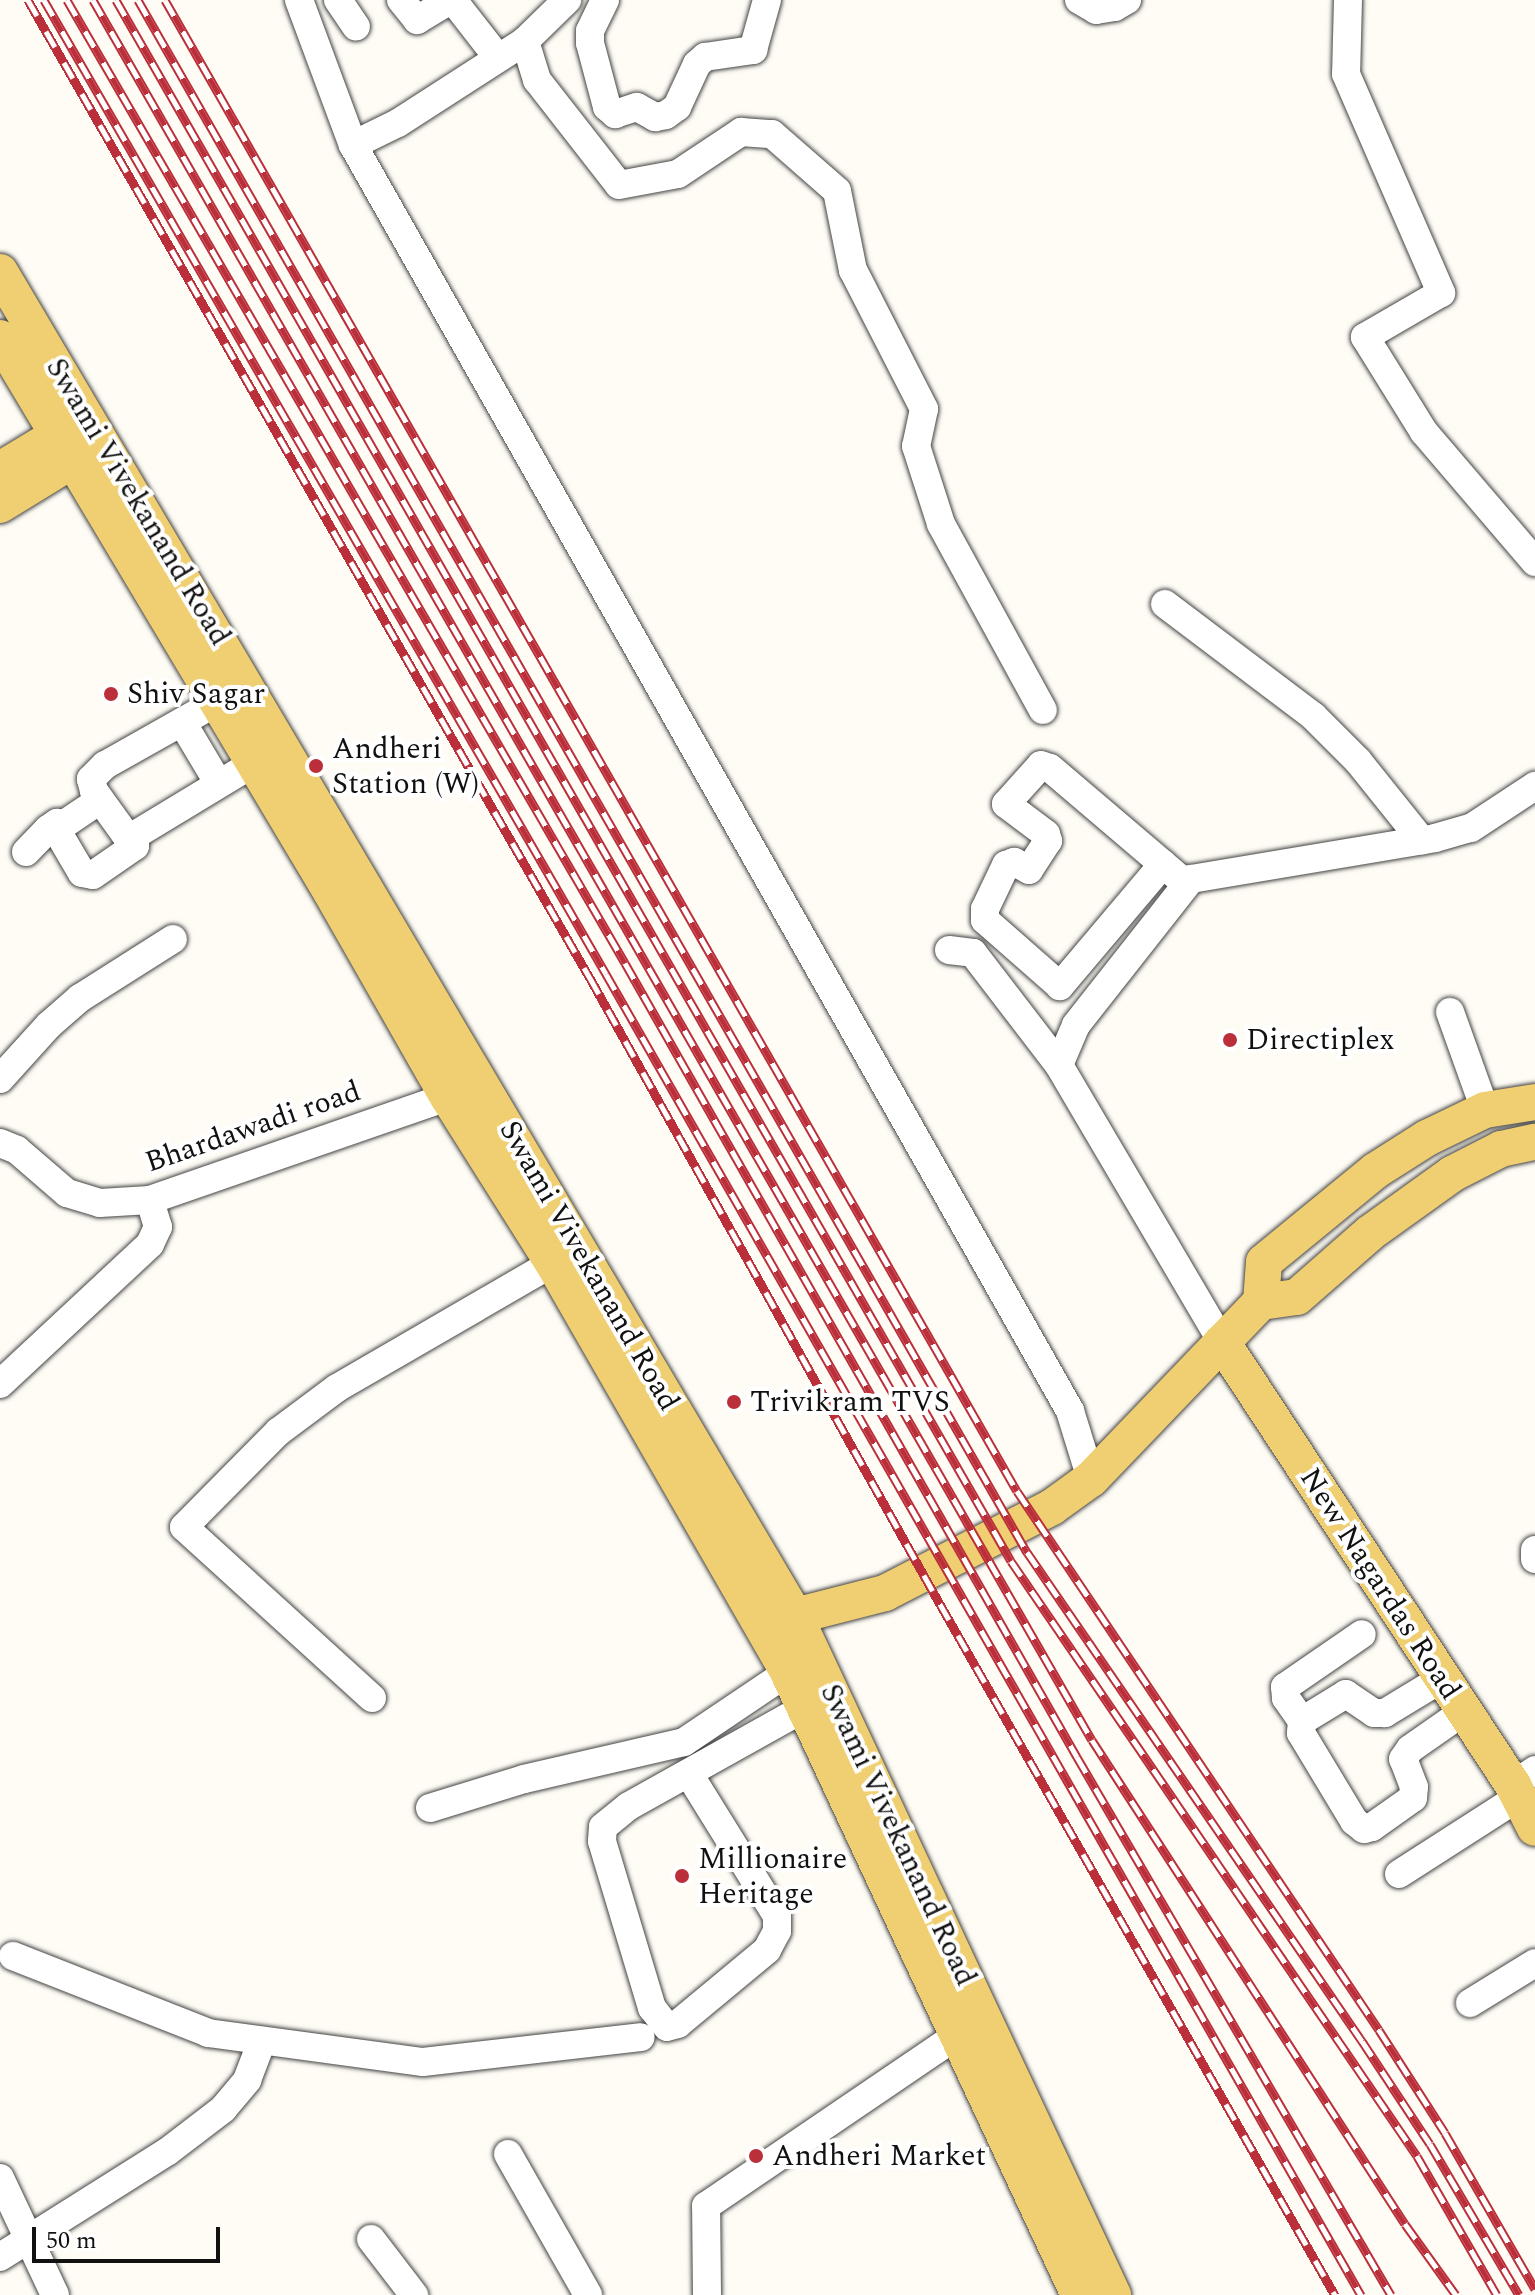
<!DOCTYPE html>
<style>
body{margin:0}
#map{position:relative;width:1535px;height:2295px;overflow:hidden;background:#fefcf5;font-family:Spectral,serif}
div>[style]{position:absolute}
.roads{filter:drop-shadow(0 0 2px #444) drop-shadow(0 0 2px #444)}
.minor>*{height:28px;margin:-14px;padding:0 14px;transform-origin:14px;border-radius:14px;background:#fff}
.major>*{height:36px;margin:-18px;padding:0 18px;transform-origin:18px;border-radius:18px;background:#f0cf73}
.rail>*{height:9px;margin-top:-4.5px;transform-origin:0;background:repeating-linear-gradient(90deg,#fff 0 18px,#ba2f3a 0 36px);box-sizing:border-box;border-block:2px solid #ba2f3a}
.dots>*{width:22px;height:22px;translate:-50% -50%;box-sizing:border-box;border:4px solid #fff;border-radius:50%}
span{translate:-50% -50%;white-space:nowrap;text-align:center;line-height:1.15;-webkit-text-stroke:8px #fff;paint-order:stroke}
.street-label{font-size:30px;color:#111}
.poi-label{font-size:30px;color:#111}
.left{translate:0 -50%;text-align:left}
.scale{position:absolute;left:32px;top:2227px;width:188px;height:36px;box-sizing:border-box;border:4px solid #111;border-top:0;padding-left:10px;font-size:24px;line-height:28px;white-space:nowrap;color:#111;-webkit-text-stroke:6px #fff;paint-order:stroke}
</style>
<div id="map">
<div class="roads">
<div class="minor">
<i style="left:299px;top:0;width:155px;rotate:69.6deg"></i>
<i style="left:353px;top:145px;width:1455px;rotate:60.47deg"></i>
<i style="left:1070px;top:1411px;width:71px;rotate:72.8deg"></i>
<i style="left:338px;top:0;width:32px;rotate:56deg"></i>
<i style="left:401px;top:0;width:26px;rotate:51deg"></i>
<i style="left:417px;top:20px;width:37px;rotate:-31deg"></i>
<i style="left:449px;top:1px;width:8px;rotate:23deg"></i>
<i style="left:456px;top:4px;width:68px;rotate:52.1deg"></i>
<i style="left:605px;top:0;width:34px;rotate:116deg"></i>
<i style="left:590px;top:31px;width:12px;rotate:90deg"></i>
<i style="left:590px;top:43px;width:66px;rotate:75.1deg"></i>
<i style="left:607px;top:107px;width:11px;rotate:41deg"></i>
<i style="left:615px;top:114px;width:23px;rotate:-18deg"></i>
<i style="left:637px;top:107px;width:21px;rotate:29deg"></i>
<i style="left:655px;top:117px;width:11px;rotate:-10deg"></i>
<i style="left:666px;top:115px;width:14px;rotate:-36deg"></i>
<i style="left:677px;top:107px;width:47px;rotate:-65.1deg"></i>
<i style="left:697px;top:64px;width:11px;rotate:-41deg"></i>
<i style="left:705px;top:57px;width:49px;rotate:-8.3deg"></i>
<i style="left:753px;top:50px;width:52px;rotate:-74.4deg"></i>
<i style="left:1079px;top:0;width:20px;rotate:30deg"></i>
<i style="left:1096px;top:10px;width:19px;rotate:-9deg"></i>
<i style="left:1115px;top:7px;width:14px;rotate:-30deg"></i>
<i style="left:1348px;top:0;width:74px;rotate:91.5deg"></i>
<i style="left:1346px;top:74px;width:239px;rotate:66.5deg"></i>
<i style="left:1441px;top:293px;width:88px;rotate:149.9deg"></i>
<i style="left:1365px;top:337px;width:112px;rotate:58.2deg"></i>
<i style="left:1424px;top:432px;width:171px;rotate:49.5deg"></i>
<i style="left:525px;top:41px;width:41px;rotate:72.9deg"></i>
<i style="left:537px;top:80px;width:133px;rotate:52deg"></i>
<i style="left:619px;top:185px;width:60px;rotate:-10.6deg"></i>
<i style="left:678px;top:174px;width:76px;rotate:-33.7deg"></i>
<i style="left:741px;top:132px;width:31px;rotate:4deg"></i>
<i style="left:772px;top:134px;width:86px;rotate:41.2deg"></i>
<i style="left:837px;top:191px;width:81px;rotate:78.6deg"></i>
<i style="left:853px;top:270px;width:156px;rotate:62.9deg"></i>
<i style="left:924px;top:409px;width:38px;rotate:102deg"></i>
<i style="left:916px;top:446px;width:82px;rotate:72.2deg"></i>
<i style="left:941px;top:524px;width:212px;rotate:61.3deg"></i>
<i style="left:353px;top:145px;width:50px;rotate:-26.1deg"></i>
<i style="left:398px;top:123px;width:151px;rotate:-32.8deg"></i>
<i style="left:525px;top:41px;width:59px;rotate:-44.3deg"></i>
<i style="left:1165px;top:604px;width:186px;rotate:37.1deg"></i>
<i style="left:1313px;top:716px;width:64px;rotate:45deg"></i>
<i style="left:1358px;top:761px;width:102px;rotate:51.3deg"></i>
<i style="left:217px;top:702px;width:129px;rotate:150.6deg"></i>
<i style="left:105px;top:765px;width:20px;rotate:135deg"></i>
<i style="left:91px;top:779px;width:12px;rotate:76deg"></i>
<i style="left:94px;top:791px;width:53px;rotate:54.2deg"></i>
<i style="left:125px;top:834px;width:10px;rotate:6deg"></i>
<i style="left:135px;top:835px;width:139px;rotate:-31.2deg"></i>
<i style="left:182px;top:722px;width:72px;rotate:59.2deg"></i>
<i style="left:100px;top:800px;width:45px;rotate:146deg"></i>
<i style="left:63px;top:825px;width:10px;rotate:114deg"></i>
<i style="left:59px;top:834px;width:45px;rotate:59.5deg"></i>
<i style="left:82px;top:873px;width:11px;rotate:10deg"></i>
<i style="left:93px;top:875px;width:51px;rotate:-34.6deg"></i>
<i style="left:135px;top:846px;width:11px;rotate:-90deg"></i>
<i style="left:26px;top:852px;width:32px;rotate:-46deg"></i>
<i style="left:48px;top:829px;width:11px;rotate:-34deg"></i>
<i style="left:57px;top:823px;width:6px;rotate:18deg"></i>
<i style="left:1163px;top:864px;width:160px;rotate:130.2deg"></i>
<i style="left:1060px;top:986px;width:100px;rotate:-138.7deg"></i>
<i style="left:985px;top:920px;width:11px;rotate:-90deg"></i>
<i style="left:985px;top:909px;width:49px;rotate:-64.5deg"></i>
<i style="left:1006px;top:865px;width:9px;rotate:-21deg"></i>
<i style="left:1014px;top:862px;width:17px;rotate:28deg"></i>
<i style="left:1029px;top:870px;width:35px;rotate:-57deg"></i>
<i style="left:1048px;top:841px;width:7px;rotate:-106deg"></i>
<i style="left:1046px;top:834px;width:50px;rotate:-143.1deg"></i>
<i style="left:1006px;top:804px;width:52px;rotate:-48.1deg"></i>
<i style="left:1041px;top:765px;width:9px;rotate:18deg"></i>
<i style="left:1050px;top:768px;width:177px;rotate:40.4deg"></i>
<i style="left:949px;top:950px;width:24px;rotate:7deg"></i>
<i style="left:973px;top:953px;width:141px;rotate:52.5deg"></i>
<i style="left:1450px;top:1012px;width:104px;rotate:70.3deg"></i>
<i style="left:0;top:1079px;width:73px;rotate:-47.8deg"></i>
<i style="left:49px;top:1025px;width:41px;rotate:-41.1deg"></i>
<i style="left:80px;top:998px;width:110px;rotate:-32.4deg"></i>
<i style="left:0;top:1143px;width:18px;rotate:22deg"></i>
<i style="left:17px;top:1150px;width:66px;rotate:40.7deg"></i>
<i style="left:67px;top:1193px;width:34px;rotate:17deg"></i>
<i style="left:100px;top:1203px;width:50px;rotate:-3.4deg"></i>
<i style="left:150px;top:1200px;width:315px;rotate:-19.1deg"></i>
<i style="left:1222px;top:1342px;width:321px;rotate:-120.5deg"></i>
<i style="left:1059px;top:1065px;width:43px;rotate:-67deg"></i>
<i style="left:1076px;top:1025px;width:186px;rotate:-51.8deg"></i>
<i style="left:1191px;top:879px;width:247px;rotate:-9.5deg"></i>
<i style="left:1435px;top:838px;width:37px;rotate:-16deg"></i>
<i style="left:1471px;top:828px;width:77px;rotate:-33.3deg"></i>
<i style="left:0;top:1384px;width:205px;rotate:-43deg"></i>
<i style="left:150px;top:1244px;width:19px;rotate:-65deg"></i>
<i style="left:158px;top:1227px;width:28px;rotate:-107deg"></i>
<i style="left:1535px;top:1550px;width:9px;rotate:90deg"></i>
<i style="left:1441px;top:1679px;width:66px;rotate:148.7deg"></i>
<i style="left:1385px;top:1713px;width:11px;rotate:180deg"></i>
<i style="left:1374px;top:1713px;width:34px;rotate:-146deg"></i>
<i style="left:1346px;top:1694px;width:52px;rotate:148.5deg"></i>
<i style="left:1302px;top:1721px;width:12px;rotate:95deg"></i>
<i style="left:1301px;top:1733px;width:103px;rotate:58.9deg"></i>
<i style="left:1354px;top:1821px;width:13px;rotate:39deg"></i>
<i style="left:1364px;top:1829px;width:8px;rotate:-14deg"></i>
<i style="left:1372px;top:1827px;width:50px;rotate:-35.3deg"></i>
<i style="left:1413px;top:1798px;width:11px;rotate:-85deg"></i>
<i style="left:1414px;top:1787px;width:30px;rotate:-111deg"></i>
<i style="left:1403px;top:1759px;width:12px;rotate:-55deg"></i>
<i style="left:1410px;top:1749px;width:65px;rotate:-34.9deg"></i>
<i style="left:372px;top:1698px;width:254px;rotate:-137.7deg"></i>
<i style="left:184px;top:1527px;width:134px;rotate:-45.3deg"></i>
<i style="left:278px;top:1432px;width:74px;rotate:-36.7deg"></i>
<i style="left:337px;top:1388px;width:250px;rotate:-30.1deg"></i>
<i style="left:1302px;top:1721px;width:28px;rotate:-125deg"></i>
<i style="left:1286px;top:1698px;width:11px;rotate:-95deg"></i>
<i style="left:1285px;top:1687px;width:93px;rotate:-34.5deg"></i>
<i style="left:689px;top:1774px;width:167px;rotate:58.2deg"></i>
<i style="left:777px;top:1916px;width:15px;rotate:90deg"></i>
<i style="left:777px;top:1931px;width:21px;rotate:118deg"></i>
<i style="left:767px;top:1950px;width:116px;rotate:140.3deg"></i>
<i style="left:678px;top:2024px;width:11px;rotate:165deg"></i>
<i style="left:667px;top:2027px;width:24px;rotate:-128deg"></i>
<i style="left:652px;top:2008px;width:174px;rotate:-106.7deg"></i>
<i style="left:602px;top:1841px;width:14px;rotate:-86deg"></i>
<i style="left:603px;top:1827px;width:33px;rotate:-39deg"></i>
<i style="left:629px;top:1806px;width:201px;rotate:-29.2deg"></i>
<i style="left:1513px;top:1785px;width:27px;rotate:-34deg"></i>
<i style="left:430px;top:1808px;width:98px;rotate:-17.1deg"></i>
<i style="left:524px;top:1779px;width:164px;rotate:-13deg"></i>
<i style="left:684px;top:1742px;width:125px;rotate:-33.9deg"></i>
<i style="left:1399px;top:1874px;width:143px;rotate:-32.7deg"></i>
<i style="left:13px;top:1956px;width:210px;rotate:21.5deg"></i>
<i style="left:208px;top:2033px;width:217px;rotate:7.7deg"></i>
<i style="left:423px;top:2062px;width:219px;rotate:-6.5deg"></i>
<i style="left:1470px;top:2003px;width:76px;rotate:-31.6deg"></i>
<i style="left:508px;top:2154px;width:162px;rotate:60.4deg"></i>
<i style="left:0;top:2178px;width:129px;rotate:64.8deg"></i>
<i style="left:371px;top:2239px;width:71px;rotate:52.5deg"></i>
<i style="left:0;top:2257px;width:197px;rotate:-32.2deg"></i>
<i style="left:167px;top:2152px;width:71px;rotate:-37.5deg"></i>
<i style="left:223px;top:2109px;width:38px;rotate:-50deg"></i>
<i style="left:247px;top:2080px;width:42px;rotate:-69deg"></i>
<i style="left:707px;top:2295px;width:89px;rotate:-90.6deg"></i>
<i style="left:706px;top:2206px;width:302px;rotate:-34.2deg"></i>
</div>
<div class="major">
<i style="left:0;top:272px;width:1562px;rotate:59.39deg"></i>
<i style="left:795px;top:1616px;width:750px;rotate:64.9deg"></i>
<i style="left:0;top:338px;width:645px;rotate:59.14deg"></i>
<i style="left:331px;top:892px;width:236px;rotate:60.3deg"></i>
<i style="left:448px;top:1097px;width:196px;rotate:57.7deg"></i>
<i style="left:553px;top:1263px;width:472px;rotate:60.1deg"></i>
<i style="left:788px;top:1672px;width:688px;rotate:64.96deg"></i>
<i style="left:0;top:470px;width:89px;rotate:-31.2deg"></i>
<i style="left:0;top:505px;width:107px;rotate:-31.6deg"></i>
<i style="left:1261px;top:1302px;width:40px;rotate:-85.7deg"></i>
<i style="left:1264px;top:1262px;width:144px;rotate:-39.3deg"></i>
<i style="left:1375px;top:1171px;width:62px;rotate:-32.4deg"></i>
<i style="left:1427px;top:1138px;width:64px;rotate:-25.8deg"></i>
<i style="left:1485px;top:1110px;width:51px;rotate:-9.1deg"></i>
<i style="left:1222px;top:1342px;width:530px;rotate:56.7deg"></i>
<i style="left:1513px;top:1785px;width:48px;rotate:62.9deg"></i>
<i style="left:773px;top:1626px;width:24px;rotate:-24deg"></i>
<i style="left:795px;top:1616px;width:93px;rotate:-14.3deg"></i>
<i style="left:885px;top:1593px;width:188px;rotate:-27.2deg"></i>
<i style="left:1052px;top:1507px;width:48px;rotate:-35.7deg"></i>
<i style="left:1091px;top:1479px;width:245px;rotate:-46.2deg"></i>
<i style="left:1261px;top:1302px;width:36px;rotate:-8deg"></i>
<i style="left:1297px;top:1297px;width:97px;rotate:-41.2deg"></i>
<i style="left:1370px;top:1233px;width:101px;rotate:-35.7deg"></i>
<i style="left:1452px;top:1174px;width:55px;rotate:-27deg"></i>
<i style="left:1501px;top:1149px;width:35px;rotate:-12deg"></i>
</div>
</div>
<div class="rail">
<i style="left:28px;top:0;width:1128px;rotate:60.12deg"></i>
<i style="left:590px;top:978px;width:717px;rotate:60.79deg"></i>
<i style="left:940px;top:1604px;width:796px;rotate:60.25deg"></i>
<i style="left:44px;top:0;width:1125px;rotate:60.01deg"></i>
<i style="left:606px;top:974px;width:1522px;rotate:60.25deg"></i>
<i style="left:67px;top:0;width:1113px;rotate:59.91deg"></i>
<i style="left:625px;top:963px;width:914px;rotate:60.35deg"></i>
<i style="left:1077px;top:1757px;width:623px;rotate:59.73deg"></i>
<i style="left:93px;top:0;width:2006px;rotate:60.14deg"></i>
<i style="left:1092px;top:1740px;width:576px;rotate:57.11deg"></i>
<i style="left:1405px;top:2224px;width:87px;rotate:54.3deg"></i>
<i style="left:116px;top:0;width:1799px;rotate:60.17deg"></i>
<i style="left:1011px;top:1561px;width:720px;rotate:55.69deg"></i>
<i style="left:1417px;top:2156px;width:160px;rotate:60.1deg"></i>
<i style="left:138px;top:0;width:1789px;rotate:60.2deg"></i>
<i style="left:1027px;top:1552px;width:593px;rotate:55.59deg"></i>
<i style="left:1362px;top:2041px;width:123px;rotate:56.6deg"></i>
<i style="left:1430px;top:2144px;width:175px;rotate:59.5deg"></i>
<i style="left:165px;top:0;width:1717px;rotate:60.26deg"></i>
<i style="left:1017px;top:1491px;width:649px;rotate:56.11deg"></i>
<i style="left:1379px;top:2030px;width:122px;rotate:57.3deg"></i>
<i style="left:1445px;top:2133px;width:180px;rotate:60deg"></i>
</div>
<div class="dots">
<i style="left:111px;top:694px;background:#ba2f3a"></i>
<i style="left:316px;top:766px;background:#ba2f3a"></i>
<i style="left:1230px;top:1040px;background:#ba2f3a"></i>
<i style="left:734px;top:1402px;background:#ba2f3a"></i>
<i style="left:682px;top:1876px;background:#ba2f3a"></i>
<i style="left:756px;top:2156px;background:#ba2f3a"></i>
</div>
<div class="street-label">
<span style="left:138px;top:502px;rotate:59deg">Swami Vivekanand Road</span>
<span style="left:253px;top:1127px;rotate:-19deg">Bhardawadi road</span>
<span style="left:589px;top:1266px;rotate:60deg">Swami Vivekanand Road</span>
<span style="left:1380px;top:1584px;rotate:57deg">New Nagardas Road</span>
<span style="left:898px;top:1835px;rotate:65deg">Swami Vivekanand Road</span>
</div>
<div class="poi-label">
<span class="left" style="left:127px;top:694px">Shiv Sagar</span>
<span class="left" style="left:332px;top:766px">Andheri<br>Station (W)</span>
<span class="left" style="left:1246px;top:1040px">Directiplex</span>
<span class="left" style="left:750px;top:1402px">Trivikram TVS</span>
<span class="left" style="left:698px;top:1876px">Millionaire<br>Heritage</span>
<span class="left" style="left:772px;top:2156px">Andheri Market</span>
</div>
<div class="scale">50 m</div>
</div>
